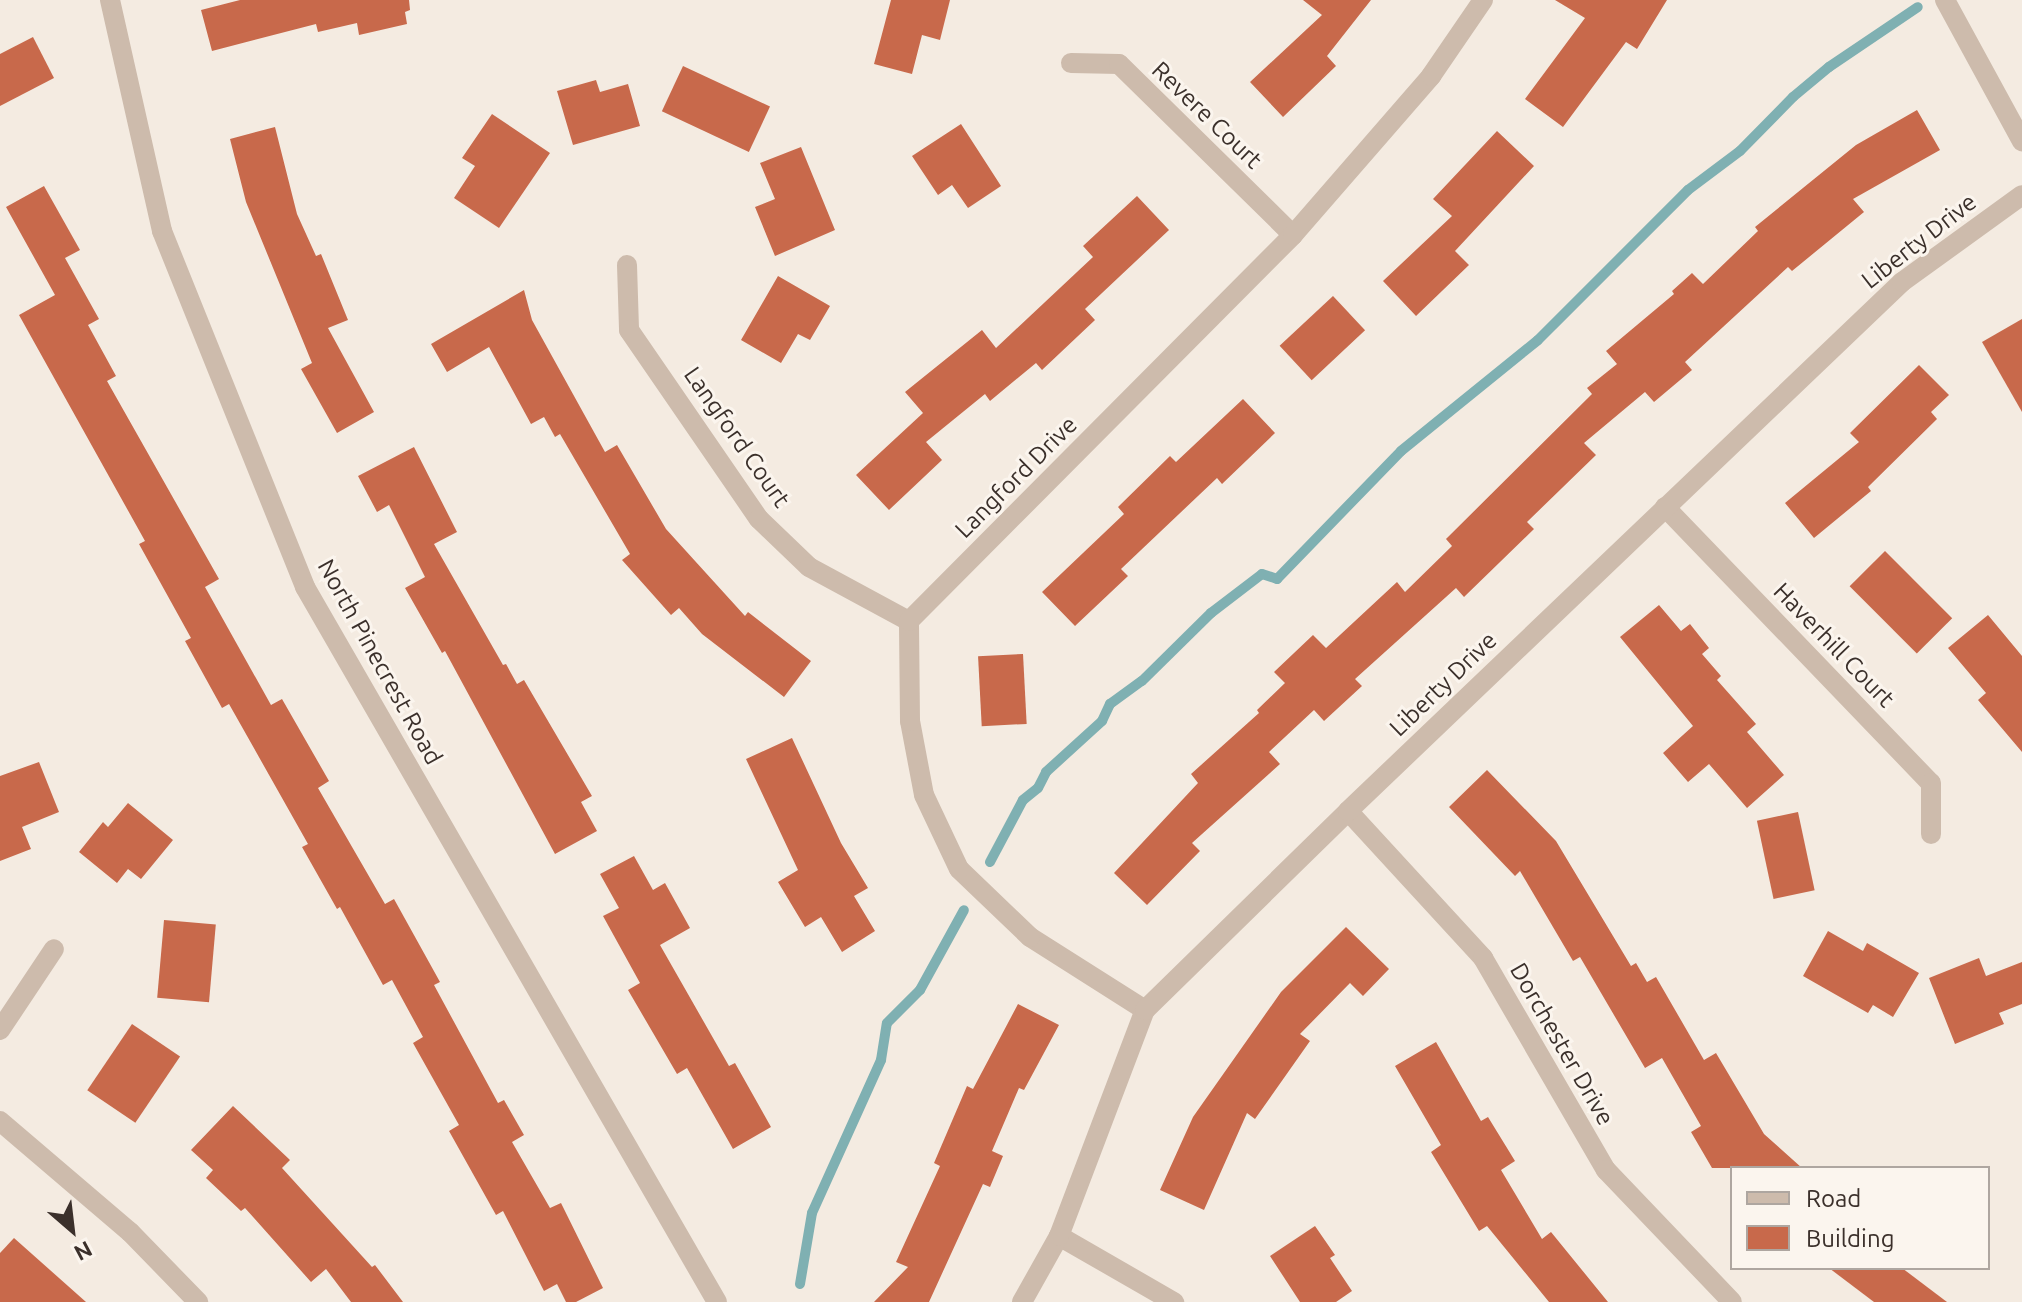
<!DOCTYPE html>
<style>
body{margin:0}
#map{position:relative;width:2022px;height:1302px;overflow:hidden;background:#f4ebe1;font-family:Ubuntu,sans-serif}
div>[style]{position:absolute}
.stream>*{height:10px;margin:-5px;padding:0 5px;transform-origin:5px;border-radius:5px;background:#7fb0b2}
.building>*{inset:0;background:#c8694b;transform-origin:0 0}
.minor>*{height:20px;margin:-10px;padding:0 10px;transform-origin:10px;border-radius:10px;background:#cdbbac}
span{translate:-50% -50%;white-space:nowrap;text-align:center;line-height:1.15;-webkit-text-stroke:6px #fbf5ee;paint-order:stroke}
.street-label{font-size:24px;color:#3b302b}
.legend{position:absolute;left:1730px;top:1166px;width:260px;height:104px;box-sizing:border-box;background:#fbf5ee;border:2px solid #aea6a0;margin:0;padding:10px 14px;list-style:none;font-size:24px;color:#3b302b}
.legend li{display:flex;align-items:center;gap:16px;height:40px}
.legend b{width:40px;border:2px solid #aea6a0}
.north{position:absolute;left:32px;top:1190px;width:80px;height:80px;-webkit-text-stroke:6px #fbf5ee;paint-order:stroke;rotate:152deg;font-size:22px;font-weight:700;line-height:32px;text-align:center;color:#3b302b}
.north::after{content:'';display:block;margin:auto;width:28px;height:36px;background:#3b302b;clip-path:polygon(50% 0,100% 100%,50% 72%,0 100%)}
</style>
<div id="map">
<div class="stream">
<i style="left:990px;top:862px;width:70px;rotate:-62deg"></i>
<i style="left:1023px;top:800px;width:19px;rotate:-39deg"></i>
<i style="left:1038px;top:788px;width:18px;rotate:-63deg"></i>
<i style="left:1046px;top:772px;width:76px;rotate:-42.3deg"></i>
<i style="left:1102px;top:721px;width:19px;rotate:-65deg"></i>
<i style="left:1110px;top:704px;width:39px;rotate:-36deg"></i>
<i style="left:1142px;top:681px;width:97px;rotate:-44.6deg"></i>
<i style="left:1211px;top:613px;width:64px;rotate:-37.4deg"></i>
<i style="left:1262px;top:574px;width:16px;rotate:18deg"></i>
<i style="left:1277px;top:579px;width:178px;rotate:-45.9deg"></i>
<i style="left:1401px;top:451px;width:176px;rotate:-39deg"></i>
<i style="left:1538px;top:340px;width:212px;rotate:-45deg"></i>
<i style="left:1688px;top:190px;width:65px;rotate:-36.9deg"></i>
<i style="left:1740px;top:151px;width:76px;rotate:-45.5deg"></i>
<i style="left:1793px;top:97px;width:47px;rotate:-39.8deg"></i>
<i style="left:1829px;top:67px;width:107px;rotate:-34deg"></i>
<i style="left:800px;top:1284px;width:72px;rotate:-80.4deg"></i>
<i style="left:812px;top:1213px;width:168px;rotate:-65.7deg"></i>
<i style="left:881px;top:1060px;width:37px;rotate:-81deg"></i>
<i style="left:887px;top:1023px;width:47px;rotate:-45deg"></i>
<i style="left:920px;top:990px;width:91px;rotate:-61.2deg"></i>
</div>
<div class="building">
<i style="clip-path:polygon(240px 0,409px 0,410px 10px,405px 12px,407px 24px,359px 35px,357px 23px,318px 32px,316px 24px,212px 51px,201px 10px)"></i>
<i style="clip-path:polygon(891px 0,950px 0,940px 40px,922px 35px,912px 74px,874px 64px)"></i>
<i style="clip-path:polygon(1303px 0,1371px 0,1327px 56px,1336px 66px,1283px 117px,1250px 82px,1322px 15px)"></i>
<i style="clip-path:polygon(1555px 0,1667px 0,1637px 49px,1626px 42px,1563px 127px,1525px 99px,1585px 18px)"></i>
<i style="clip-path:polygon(33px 37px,54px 78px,0 106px,0 54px)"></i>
<i style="left:683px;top:66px;width:96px;height:50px;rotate:25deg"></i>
<i style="clip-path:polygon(596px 80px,600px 92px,628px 84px,640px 126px,573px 145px,557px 91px)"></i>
<i style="clip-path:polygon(1917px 110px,1940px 150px,1853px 199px,1864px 212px,1792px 271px,1788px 267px,1685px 362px,1692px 370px,1654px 402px,1645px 392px,1584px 443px,1596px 455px,1527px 522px,1534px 529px,1464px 597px,1456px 588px,1355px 679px,1362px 686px,1324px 721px,1314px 710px,1269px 752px,1280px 764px,1192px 843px,1200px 851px,1147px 905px,1114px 873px,1198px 783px,1191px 774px,1259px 713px,1257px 710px,1285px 683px,1274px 672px,1313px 635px,1326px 648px,1397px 582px,1405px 592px,1452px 546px,1446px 539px,1592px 394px,1587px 388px,1617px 364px,1606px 351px,1674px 294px,1672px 291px,1692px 273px,1703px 284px,1758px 231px,1755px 227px,1856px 145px)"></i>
<i style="clip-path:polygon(492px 114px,550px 153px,499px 228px,454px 198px,475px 166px,462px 158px)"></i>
<i style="clip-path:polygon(961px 124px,1001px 186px,968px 208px,952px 185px,938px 195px,912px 156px)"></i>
<i style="clip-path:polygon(275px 127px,297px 214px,316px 256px,321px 254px,348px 320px,328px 328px,374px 412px,337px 433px,301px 369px,312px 363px,246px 202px,230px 139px)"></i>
<i style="clip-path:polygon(1497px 131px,1534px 166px,1455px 251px,1469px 265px,1416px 316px,1383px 281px,1452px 216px,1433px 199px)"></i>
<i style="clip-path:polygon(801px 147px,835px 230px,775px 256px,755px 207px,775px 199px,760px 163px)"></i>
<i style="clip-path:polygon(44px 186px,80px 250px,65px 258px,99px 319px,88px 325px,116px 376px,107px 381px,219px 579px,205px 587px,271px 705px,282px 699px,329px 781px,318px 788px,385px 904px,394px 899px,440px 982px,434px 985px,498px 1103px,504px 1100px,524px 1135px,512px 1142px,550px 1208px,561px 1203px,603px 1288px,576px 1302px,566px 1302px,557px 1284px,544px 1291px,503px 1211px,496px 1215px,449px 1131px,459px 1125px,413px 1043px,423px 1037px,392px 980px,383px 985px,340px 907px,337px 909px,302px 847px,308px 844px,229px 704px,222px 708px,185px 641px,191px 638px,139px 544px,145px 541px,19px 315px,55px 295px,6px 207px)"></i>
<i style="clip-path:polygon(1137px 196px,1169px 230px,1085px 309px,1095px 320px,1042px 370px,1036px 363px,990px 401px,985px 394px,926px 442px,942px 460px,889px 510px,856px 475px,923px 413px,905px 392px,982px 330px,996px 348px,1093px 257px,1083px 246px)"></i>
<i style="clip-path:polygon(778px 276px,830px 306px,810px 340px,798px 334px,781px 363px,741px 340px)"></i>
<i style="clip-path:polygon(524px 290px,532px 320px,605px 452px,617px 445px,666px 529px,745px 616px,748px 612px,811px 661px,784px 697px,702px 634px,679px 608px,671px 615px,622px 560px,630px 554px,560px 434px,555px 437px,544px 417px,531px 424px,489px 347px,447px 372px,431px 344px)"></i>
<i style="left:1333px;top:296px;width:47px;height:73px;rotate:47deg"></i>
<i style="clip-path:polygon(2022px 319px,2022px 412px,1982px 342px)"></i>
<i style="clip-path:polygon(1919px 365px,1949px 395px,1931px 412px,1937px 419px,1868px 487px,1871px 491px,1814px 538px,1785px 503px,1859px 442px,1850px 433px)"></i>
<i style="clip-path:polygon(1243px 399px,1275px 433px,1222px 484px,1217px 478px,1121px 569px,1128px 576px,1075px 626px,1042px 592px,1124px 514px,1118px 507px,1170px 456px,1176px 462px)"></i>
<i style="clip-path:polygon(414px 447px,457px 532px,434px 544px,503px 665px,506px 664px,517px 684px,524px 680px,592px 796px,581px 802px,597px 831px,555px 854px,445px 651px,442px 653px,405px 588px,425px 577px,389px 505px,377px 512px,358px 476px)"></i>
<i style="left:1885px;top:551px;width:95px;height:50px;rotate:45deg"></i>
<i style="clip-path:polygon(1659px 605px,1681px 631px,1690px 624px,1709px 648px,1702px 654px,1721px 676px,1717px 680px,1756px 724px,1747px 732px,1784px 775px,1747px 808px,1709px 764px,1688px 782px,1663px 753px,1693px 726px,1620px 637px)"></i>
<i style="clip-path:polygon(1988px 615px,2022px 656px,2022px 752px,1978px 700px,1986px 693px,1948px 648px)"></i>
<i style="left:1023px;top:654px;width:70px;height:45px;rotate:87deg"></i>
<i style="clip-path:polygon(792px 738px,841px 843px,868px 888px,854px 896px,875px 931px,842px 952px,821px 917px,805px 927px,778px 882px,798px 870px,746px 759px)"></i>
<i style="clip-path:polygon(39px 762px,59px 812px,22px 827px,31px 849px,0 861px,0 776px)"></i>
<i style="clip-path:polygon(1487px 770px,1556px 841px,1631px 966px,1636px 963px,1647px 982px,1656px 977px,1704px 1060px,1716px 1053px,1764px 1134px,1802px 1168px,1712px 1168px,1691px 1132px,1701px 1126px,1662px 1058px,1645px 1068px,1580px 957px,1573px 961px,1520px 871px,1515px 876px,1449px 807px)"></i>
<i style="clip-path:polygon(128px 803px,173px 840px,141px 879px,128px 869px,117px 883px,79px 852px,103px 822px,108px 827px)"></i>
<i style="left:1798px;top:812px;width:80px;height:42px;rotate:78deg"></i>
<i style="clip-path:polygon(634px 856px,653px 890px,665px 883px,690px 928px,660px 945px,729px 1066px,735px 1063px,771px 1127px,733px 1149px,687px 1068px,677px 1074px,628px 990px,640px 983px,603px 916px,619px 908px,600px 874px)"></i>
<i style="left:164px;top:920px;width:52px;height:78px;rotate:5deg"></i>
<i style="clip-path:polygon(1346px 927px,1389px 969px,1363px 996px,1350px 983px,1300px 1034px,1310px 1041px,1255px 1119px,1247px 1113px,1204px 1210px,1160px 1190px,1193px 1117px,1281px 992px)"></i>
<i style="clip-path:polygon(1828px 931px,1863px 951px,1867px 943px,1919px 973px,1893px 1017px,1873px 1005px,1868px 1013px,1803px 976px)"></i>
<i style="clip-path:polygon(1979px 958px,1986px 976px,2022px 962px,2022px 1004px,1999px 1013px,2004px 1024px,1955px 1044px,1929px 978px)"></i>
<i style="clip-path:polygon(1018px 1004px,1059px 1025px,1024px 1090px,1019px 1088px,992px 1151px,1003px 1156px,990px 1187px,983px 1184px,929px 1302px,874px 1302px,908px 1267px,896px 1262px,940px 1166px,934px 1163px,967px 1086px,973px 1089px)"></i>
<i style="left:132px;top:1024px;width:58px;height:80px;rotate:34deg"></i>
<i style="clip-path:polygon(1436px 1042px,1481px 1121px,1488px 1117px,1515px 1161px,1501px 1170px,1542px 1239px,1551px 1232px,1608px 1302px,1549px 1302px,1487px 1226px,1479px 1231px,1431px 1152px,1441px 1145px,1395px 1066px)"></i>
<i style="clip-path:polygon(233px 1106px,290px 1160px,282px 1168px,372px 1267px,375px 1265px,403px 1302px,351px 1302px,326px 1269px,311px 1282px,245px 1208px,241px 1211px,206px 1178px,213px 1170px,191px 1150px)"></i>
<i style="clip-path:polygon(1315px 1226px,1335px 1255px,1330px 1258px,1352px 1291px,1336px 1302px,1300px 1302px,1270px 1256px)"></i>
<i style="clip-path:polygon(14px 1238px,86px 1302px,0 1302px,0 1253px)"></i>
<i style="clip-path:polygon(1829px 1268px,1902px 1268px,1947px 1302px,1874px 1302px)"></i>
</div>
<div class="minor">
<i style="left:110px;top:0;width:237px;rotate:77.3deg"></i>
<i style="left:162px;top:231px;width:384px;rotate:68.1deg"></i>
<i style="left:305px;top:587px;width:825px;rotate:60.05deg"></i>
<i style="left:1945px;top:0;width:161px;rotate:61.4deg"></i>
<i style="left:1071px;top:63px;width:48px;rotate:1.2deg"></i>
<i style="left:1119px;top:64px;width:244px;rotate:44.5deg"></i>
<i style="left:627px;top:265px;width:65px;rotate:88.2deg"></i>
<i style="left:629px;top:330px;width:229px;rotate:55.5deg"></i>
<i style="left:759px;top:519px;width:69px;rotate:43.8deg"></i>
<i style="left:809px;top:567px;width:114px;rotate:28.4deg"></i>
<i style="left:1665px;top:507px;width:383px;rotate:46.1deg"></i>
<i style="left:1931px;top:783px;width:51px;rotate:90deg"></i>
<i style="left:1348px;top:811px;width:200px;rotate:47.4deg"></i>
<i style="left:1483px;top:958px;width:245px;rotate:59.9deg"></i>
<i style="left:1606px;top:1170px;width:182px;rotate:46.3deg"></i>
<i style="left:1145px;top:1010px;width:136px;rotate:-147.6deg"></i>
<i style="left:1030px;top:937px;width:98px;rotate:-136.2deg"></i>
<i style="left:959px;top:869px;width:82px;rotate:-115.3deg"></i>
<i style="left:924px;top:795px;width:75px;rotate:-100.7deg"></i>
<i style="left:910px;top:721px;width:100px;rotate:-90.6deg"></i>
<i style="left:909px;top:621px;width:544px;rotate:-45.15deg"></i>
<i style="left:1293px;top:235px;width:211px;rotate:-49deg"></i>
<i style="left:1431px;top:76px;width:92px;rotate:-55.6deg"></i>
<i style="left:0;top:1030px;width:97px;rotate:-56.3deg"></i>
<i style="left:0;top:1121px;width:171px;rotate:40.5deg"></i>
<i style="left:130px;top:1232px;width:98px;rotate:45.8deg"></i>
<i style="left:1059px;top:1236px;width:133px;rotate:29.9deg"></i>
<i style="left:1022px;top:1302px;width:76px;rotate:-60.7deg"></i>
<i style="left:1059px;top:1236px;width:242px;rotate:-69.2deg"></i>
<i style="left:1145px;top:1010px;width:284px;rotate:-44.4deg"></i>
<i style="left:1348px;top:811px;width:766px;rotate:-43.68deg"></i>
<i style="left:1902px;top:282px;width:148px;rotate:-35.9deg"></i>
</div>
<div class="street-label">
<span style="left:1207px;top:115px;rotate:44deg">Revere Court</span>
<span style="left:1919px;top:241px;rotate:-38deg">Liberty Drive</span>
<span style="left:737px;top:437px;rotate:55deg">Langford Court</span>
<span style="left:1016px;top:477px;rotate:-45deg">Langford Drive</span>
<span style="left:1834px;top:645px;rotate:46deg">Haverhill Court</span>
<span style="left:380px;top:662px;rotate:61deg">North Pinecrest Road</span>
<span style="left:1443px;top:684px;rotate:-44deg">Liberty Drive</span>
<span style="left:1562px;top:1044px;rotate:60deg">Dorchester Drive</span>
</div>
<ul class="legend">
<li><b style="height:10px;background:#cdbbac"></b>Road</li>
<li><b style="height:22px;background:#c8694b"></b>Building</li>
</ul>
<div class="north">N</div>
</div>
